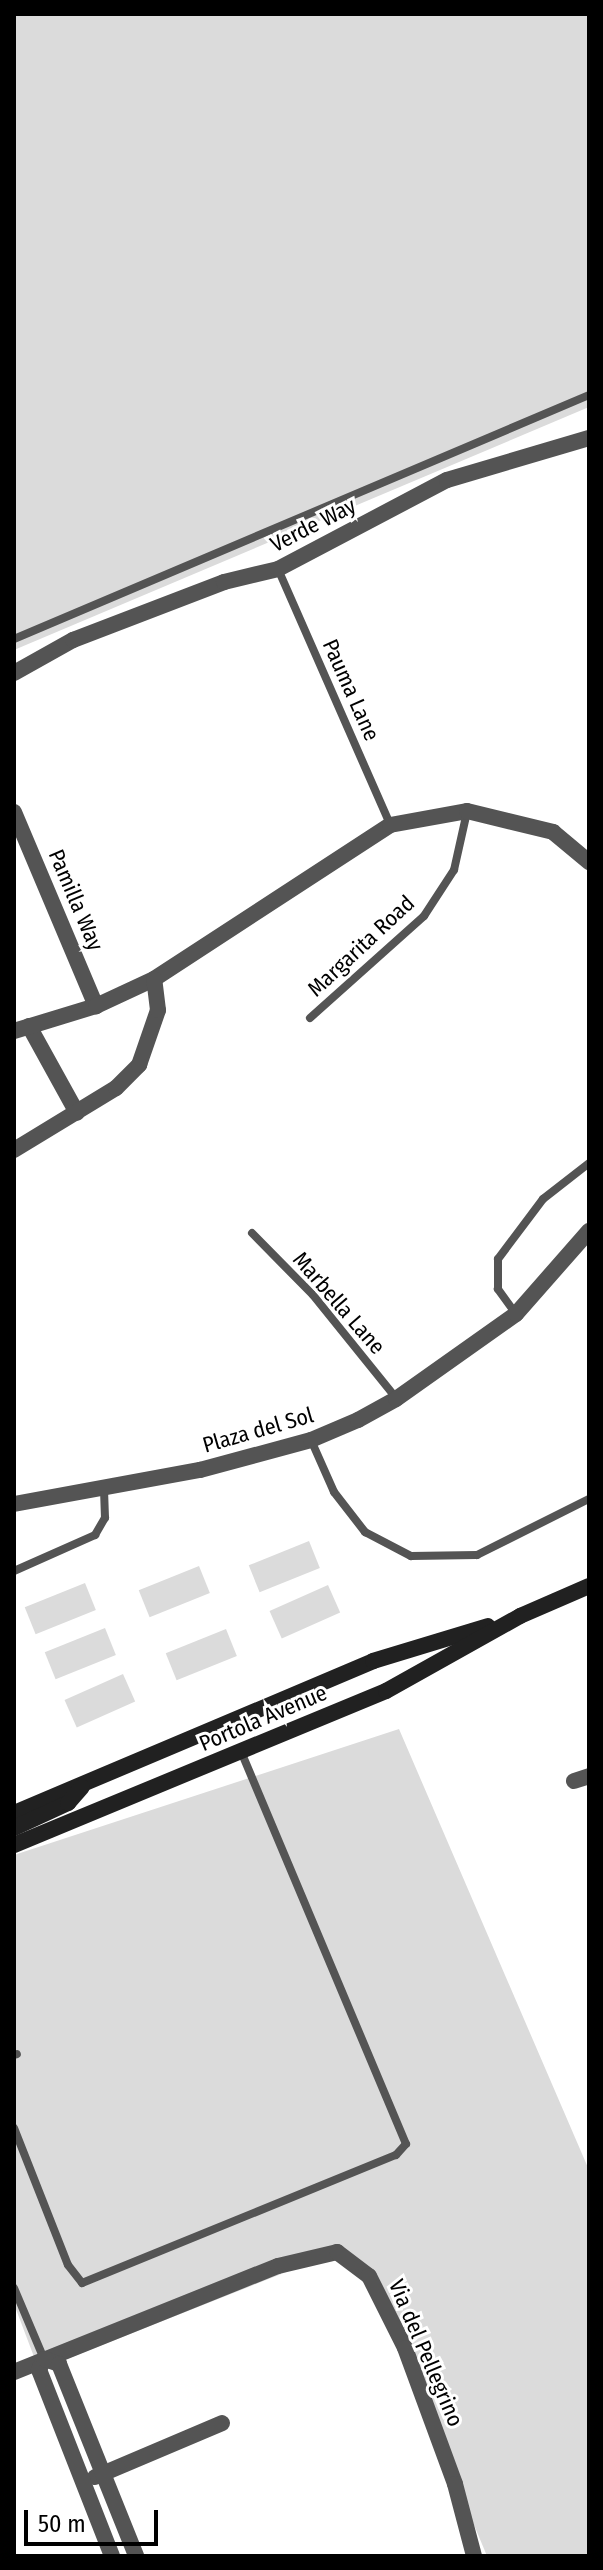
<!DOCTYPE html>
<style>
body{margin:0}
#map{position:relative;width:603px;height:2570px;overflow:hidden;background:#fff;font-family:"Fira Sans Condensed",sans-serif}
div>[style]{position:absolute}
.green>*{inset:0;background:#dbdbdb;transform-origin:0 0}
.service>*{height:8px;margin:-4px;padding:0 4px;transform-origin:4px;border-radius:4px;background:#545454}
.minor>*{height:16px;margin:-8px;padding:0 8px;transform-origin:8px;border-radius:8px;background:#545454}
.secondary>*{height:16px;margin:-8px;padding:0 8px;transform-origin:8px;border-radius:8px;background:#212121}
span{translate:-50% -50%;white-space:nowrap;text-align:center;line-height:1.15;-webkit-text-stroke:6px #fff;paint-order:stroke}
.street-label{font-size:22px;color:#000}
.frame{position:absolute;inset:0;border:16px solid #000;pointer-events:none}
.scale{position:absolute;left:24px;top:2510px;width:134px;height:36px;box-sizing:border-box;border:4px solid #000;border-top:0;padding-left:10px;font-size:24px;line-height:28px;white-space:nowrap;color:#000;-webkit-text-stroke:6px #fff;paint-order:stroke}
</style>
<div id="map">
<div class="green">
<i style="clip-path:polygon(14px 14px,589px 14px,589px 407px,14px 650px)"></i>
<i style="left:309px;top:1541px;width:29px;height:65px;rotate:68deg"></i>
<i style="left:199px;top:1566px;width:29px;height:65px;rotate:68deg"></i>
<i style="left:85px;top:1583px;width:29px;height:65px;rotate:68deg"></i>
<i style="left:328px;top:1585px;width:30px;height:64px;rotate:66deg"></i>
<i style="left:105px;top:1628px;width:29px;height:65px;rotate:68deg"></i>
<i style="left:226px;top:1629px;width:29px;height:65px;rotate:68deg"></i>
<i style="left:123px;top:1674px;width:30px;height:64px;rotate:66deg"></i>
<i style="clip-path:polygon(399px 1729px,589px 2170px,589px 2556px,487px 2556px,370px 2276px,337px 2252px,39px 2370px,14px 2304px,14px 1855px)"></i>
</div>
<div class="service">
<i style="left:278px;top:569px;width:279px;rotate:66.3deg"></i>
<i style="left:14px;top:639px;width:625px;rotate:-22.99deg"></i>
<i style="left:310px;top:1018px;width:153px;rotate:-41.8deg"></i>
<i style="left:424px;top:916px;width:55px;rotate:-56.9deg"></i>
<i style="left:454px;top:870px;width:59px;rotate:-77.4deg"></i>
<i style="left:252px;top:1233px;width:87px;rotate:45.5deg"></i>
<i style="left:313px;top:1295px;width:132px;rotate:51.1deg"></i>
<i style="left:516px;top:1314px;width:31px;rotate:-126deg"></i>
<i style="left:498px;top:1289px;width:30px;rotate:-90deg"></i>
<i style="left:498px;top:1259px;width:75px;rotate:-53.1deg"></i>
<i style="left:543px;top:1199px;width:58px;rotate:-38deg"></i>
<i style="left:311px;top:1440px;width:57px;rotate:66.1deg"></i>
<i style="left:334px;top:1492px;width:51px;rotate:52.2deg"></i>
<i style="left:365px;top:1532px;width:52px;rotate:27.6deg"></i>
<i style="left:411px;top:1556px;width:66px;rotate:-0.9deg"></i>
<i style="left:477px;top:1555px;width:125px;rotate:-26.6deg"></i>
<i style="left:14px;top:1571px;width:89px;rotate:-24deg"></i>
<i style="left:95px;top:1535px;width:20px;rotate:-60deg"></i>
<i style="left:105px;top:1518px;width:27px;rotate:-92deg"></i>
<i style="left:14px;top:2055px;width:3px;rotate:-18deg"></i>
<i style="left:14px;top:2128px;width:147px;rotate:68.5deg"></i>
<i style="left:68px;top:2265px;width:23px;rotate:52deg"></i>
<i style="left:82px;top:2283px;width:339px;rotate:-22.2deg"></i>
<i style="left:396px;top:2155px;width:15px;rotate:-48deg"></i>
<i style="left:406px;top:2144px;width:426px;rotate:-112.8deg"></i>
<i style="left:14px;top:2288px;width:77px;rotate:67.1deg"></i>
</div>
<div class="minor">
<i style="left:14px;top:673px;width:68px;rotate:-29.2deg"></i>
<i style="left:73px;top:640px;width:162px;rotate:-21deg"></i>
<i style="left:224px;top:582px;width:56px;rotate:-13.5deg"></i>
<i style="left:278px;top:569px;width:191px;rotate:-27.8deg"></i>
<i style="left:447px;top:480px;width:148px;rotate:-16.5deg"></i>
<i style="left:14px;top:812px;width:211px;rotate:67.1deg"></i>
<i style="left:29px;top:1026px;width:99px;rotate:61.1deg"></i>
<i style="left:14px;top:1031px;width:86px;rotate:-17deg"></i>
<i style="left:96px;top:1006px;width:64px;rotate:-25deg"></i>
<i style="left:154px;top:979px;width:282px;rotate:-33.1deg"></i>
<i style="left:390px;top:825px;width:78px;rotate:-10.3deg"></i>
<i style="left:467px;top:811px;width:89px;rotate:13.7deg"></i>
<i style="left:553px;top:832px;width:47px;rotate:39.8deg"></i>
<i style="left:14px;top:1150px;width:119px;rotate:-31.3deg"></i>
<i style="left:116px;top:1088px;width:33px;rotate:-45deg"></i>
<i style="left:139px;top:1065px;width:58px;rotate:-70.9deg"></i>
<i style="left:158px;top:1010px;width:31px;rotate:-97deg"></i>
<i style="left:14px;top:1504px;width:189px;rotate:-10.4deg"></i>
<i style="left:200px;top:1470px;width:115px;rotate:-15.1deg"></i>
<i style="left:311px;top:1440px;width:51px;rotate:-23.1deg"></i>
<i style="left:358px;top:1420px;width:43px;rotate:-28.9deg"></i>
<i style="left:396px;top:1399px;width:147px;rotate:-35.3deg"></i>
<i style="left:516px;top:1314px;width:111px;rotate:-48.7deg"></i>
<i style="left:574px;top:1781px;width:16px;rotate:-18deg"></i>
<i style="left:14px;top:2372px;width:284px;rotate:-21.9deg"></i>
<i style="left:278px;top:2266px;width:61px;rotate:-13.3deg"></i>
<i style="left:337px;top:2252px;width:40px;rotate:37deg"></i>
<i style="left:369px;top:2276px;width:80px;rotate:63.4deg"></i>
<i style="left:405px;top:2348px;width:145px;rotate:69.8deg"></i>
<i style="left:455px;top:2484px;width:74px;rotate:75.2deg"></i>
<i style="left:95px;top:2477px;width:138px;rotate:-23deg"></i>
<i style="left:112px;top:2556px;width:200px;rotate:-111.4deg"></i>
<i style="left:39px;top:2370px;width:12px;rotate:-66deg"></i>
<i style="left:44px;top:2359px;width:16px;rotate:18deg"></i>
<i style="left:59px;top:2364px;width:207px;rotate:68.1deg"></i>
</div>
<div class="secondary">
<i style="left:14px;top:1813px;width:390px;rotate:-22.9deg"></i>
<i style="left:373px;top:1661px;width:120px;rotate:-16.9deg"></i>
<i style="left:14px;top:1828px;width:60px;rotate:-24.8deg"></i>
<i style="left:68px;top:1803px;width:21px;rotate:-49deg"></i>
<i style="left:14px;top:1845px;width:403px;rotate:-22.5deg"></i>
<i style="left:386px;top:1691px;width:154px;rotate:-29.2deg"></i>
<i style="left:520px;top:1616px;width:75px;rotate:-23.5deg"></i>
</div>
<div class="street-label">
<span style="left:313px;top:525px;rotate:-27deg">Verde Way</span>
<span style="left:351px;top:690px;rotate:66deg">Pauma Lane</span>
<span style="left:76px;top:900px;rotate:67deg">Pamilla Way</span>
<span style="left:361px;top:946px;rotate:-43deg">Margarita Road</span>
<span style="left:339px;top:1303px;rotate:49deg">Marbella Lane</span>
<span style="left:258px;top:1430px;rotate:-16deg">Plaza del Sol</span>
<span style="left:263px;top:1718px;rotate:-23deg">Portola Avenue</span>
<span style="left:426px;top:2353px;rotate:67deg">Via del Pellegrino</span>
</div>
<div class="frame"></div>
<div class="scale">50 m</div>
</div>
